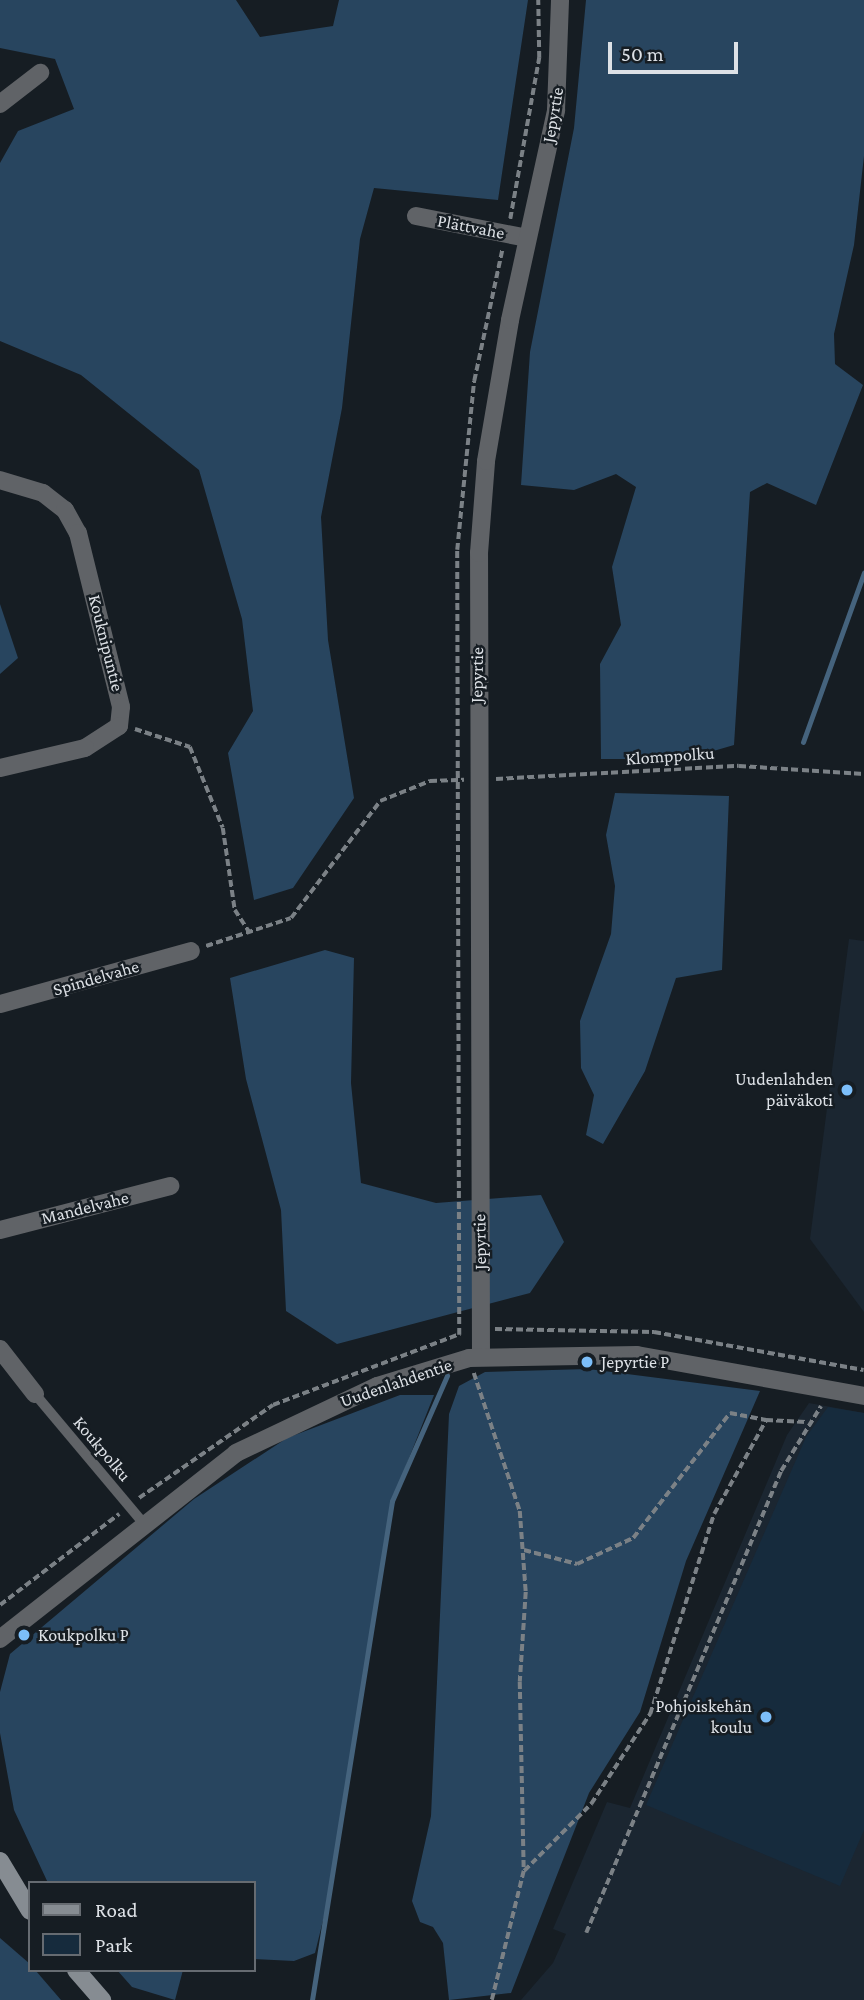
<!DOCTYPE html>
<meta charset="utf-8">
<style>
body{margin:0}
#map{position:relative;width:864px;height:2000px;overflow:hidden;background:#161d23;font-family:"Crimson Pro",serif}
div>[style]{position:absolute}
.built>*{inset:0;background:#1b2631}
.green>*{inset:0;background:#162b3d}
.forest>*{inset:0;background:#28455f}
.stream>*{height:5px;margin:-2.5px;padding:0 2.5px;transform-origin:2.5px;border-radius:2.5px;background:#45637d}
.path>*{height:3.5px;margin-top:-1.75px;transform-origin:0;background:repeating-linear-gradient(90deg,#7b8186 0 7px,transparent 0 10.5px)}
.service>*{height:10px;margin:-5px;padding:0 5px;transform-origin:5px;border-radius:5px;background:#606367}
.minor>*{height:18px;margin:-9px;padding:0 9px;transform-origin:9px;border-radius:9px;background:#606367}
.secondary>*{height:18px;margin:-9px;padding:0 9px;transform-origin:9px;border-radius:9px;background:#868c92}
.dots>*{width:19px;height:19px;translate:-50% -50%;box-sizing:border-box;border:4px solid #161d23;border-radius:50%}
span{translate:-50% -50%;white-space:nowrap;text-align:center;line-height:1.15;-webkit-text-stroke:5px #161d23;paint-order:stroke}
.street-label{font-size:18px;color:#dde1e6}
.poi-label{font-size:18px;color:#dde1e6}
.right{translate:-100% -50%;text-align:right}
.left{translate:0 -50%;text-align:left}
.legend{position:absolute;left:28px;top:1881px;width:228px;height:91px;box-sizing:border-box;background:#161d23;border:2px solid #666b71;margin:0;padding:9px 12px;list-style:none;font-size:21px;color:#dde1e6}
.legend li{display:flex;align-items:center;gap:14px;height:35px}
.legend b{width:35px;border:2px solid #666b71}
.scale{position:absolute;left:608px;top:42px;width:130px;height:32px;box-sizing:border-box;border:4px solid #dde1e6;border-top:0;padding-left:9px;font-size:21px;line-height:24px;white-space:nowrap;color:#dde1e6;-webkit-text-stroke:5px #161d23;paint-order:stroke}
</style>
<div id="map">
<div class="built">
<i style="clip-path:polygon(849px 939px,864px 941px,864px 1312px,810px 1239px)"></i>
<i style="clip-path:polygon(809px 1403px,864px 1413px,864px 2000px,521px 2000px,553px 1963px,566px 1934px,553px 1929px,607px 1802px,630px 1808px,787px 1435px)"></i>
</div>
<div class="green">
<i style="clip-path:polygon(828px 1407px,864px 1413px,864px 1830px,840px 1886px,646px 1805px,806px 1437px)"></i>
</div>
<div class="forest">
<i style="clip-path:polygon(0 0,236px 0,260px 37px,333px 26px,339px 0,528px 0,498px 200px,374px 188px,360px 239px,342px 408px,321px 517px,328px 640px,354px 798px,293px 888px,254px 900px,228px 753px,253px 711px,242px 619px,199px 470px,81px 375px,0 341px,0 163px,18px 131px,74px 109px,55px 59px,0 48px)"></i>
<i style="clip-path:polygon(586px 0,864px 0,864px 156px,854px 245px,834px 334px,835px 364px,863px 385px,816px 505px,767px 483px,750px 492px,734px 745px,686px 759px,601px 759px,600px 664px,621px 625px,612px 567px,636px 487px,616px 474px,574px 490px,521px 485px,530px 352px,574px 128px)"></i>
<i style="clip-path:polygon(0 604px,18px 658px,0 674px)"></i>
<i style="clip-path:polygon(615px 793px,729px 796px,722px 970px,676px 978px,645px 1071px,603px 1144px,586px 1135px,594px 1095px,581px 1068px,580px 1021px,611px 934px,615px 886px,606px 835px)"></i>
<i style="clip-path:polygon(325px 950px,354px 958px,351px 1083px,361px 1183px,436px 1203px,541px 1195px,564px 1242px,530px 1293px,337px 1344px,286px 1311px,281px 1210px,246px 1079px,230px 978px)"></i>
<i style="clip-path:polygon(588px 1369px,760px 1391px,686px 1561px,640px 1712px,589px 1793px,511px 1993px,449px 2000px,443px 1943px,433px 1927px,420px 1922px,412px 1901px,431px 1816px,449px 1414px,459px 1386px,485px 1372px)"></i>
<i style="clip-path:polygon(400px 1395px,434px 1395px,392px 1501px,333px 1880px,315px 1953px,294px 1961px,254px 1959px,254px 1883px,48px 1883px,14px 1810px,0 1733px,0 1692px,10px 1654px,194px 1499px,287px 1438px)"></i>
<i style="clip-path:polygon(0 1938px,30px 1964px,61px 2000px,0 2000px)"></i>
<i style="clip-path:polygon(117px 1970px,183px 1970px,175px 2000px,132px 1987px)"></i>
</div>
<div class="stream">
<i style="left:803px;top:742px;width:180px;rotate:-70.2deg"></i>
<i style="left:312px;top:2000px;width:505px;rotate:-80.89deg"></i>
<i style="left:392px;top:1501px;width:137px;rotate:-66.3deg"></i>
</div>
<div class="path">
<i style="left:510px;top:219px;width:164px;rotate:-79.8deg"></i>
<i style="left:539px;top:58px;width:58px;rotate:-91deg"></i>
<i style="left:135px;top:729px;width:58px;rotate:18.1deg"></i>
<i style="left:190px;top:747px;width:87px;rotate:67.8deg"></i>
<i style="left:223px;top:828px;width:83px;rotate:81.7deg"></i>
<i style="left:235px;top:910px;width:27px;rotate:57deg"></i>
<i style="left:496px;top:779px;width:243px;rotate:-3.1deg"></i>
<i style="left:739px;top:766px;width:125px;rotate:3.7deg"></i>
<i style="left:206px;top:946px;width:89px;rotate:-18.2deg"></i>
<i style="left:291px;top:918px;width:147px;rotate:-52.7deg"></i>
<i style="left:380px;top:801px;width:54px;rotate:-21.8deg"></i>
<i style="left:430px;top:781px;width:34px;rotate:-2deg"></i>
<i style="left:495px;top:1329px;width:159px;rotate:1.1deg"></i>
<i style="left:654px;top:1332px;width:213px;rotate:10.3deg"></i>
<i style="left:459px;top:1335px;width:785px;rotate:-90.15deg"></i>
<i style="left:457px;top:550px;width:170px;rotate:-84.3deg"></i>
<i style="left:474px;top:381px;width:134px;rotate:-77.9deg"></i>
<i style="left:474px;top:1373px;width:145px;rotate:71.6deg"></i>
<i style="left:520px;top:1511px;width:81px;rotate:85.8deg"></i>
<i style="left:526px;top:1592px;width:90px;rotate:93.8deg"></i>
<i style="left:520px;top:1682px;width:189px;rotate:88.8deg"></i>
<i style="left:524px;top:1871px;width:133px;rotate:103.9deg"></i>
<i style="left:139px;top:1498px;width:163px;rotate:-34.8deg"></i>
<i style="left:273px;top:1405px;width:200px;rotate:-20.8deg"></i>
<i style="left:524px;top:1550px;width:55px;rotate:14.8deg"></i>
<i style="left:577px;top:1564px;width:62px;rotate:-24.9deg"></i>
<i style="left:633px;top:1538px;width:158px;rotate:-52.2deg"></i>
<i style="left:730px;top:1413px;width:37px;rotate:11deg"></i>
<i style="left:0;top:1605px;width:150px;rotate:-37.4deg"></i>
<i style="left:524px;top:1871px;width:95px;rotate:-45deg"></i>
<i style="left:591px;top:1804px;width:108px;rotate:-56.8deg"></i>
<i style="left:650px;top:1714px;width:210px;rotate:-72.3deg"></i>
<i style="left:714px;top:1514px;width:107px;rotate:-61deg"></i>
<i style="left:766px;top:1420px;width:40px;rotate:2.9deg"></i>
<i style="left:586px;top:1933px;width:501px;rotate:-67.12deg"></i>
<i style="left:781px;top:1471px;width:76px;rotate:-58.4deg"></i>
</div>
<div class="service">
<i style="left:35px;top:1394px;width:170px;rotate:50deg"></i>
</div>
<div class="minor">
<i style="left:0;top:104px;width:51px;rotate:-37.8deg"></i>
<i style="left:416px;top:216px;width:113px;rotate:11.2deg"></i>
<i style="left:0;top:480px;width:45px;rotate:16.8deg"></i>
<i style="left:43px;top:493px;width:28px;rotate:38deg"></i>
<i style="left:65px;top:510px;width:26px;rotate:61deg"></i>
<i style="left:78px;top:533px;width:179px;rotate:76.1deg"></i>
<i style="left:121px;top:707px;width:19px;rotate:96deg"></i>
<i style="left:119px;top:726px;width:40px;rotate:147.1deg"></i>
<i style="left:85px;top:748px;width:87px;rotate:166.8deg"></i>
<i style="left:0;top:1004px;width:198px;rotate:-15.5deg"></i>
<i style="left:0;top:1230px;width:176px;rotate:-14.5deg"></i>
<i style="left:0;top:1349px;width:57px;rotate:52.1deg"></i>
<i style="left:481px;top:1357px;width:804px;rotate:-90.14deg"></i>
<i style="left:479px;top:553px;width:92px;rotate:-85.6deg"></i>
<i style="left:486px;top:461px;width:143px;rotate:-80.3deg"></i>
<i style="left:510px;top:320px;width:215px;rotate:-77.6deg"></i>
<i style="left:556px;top:110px;width:110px;rotate:-87.9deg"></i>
<i style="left:0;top:1639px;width:300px;rotate:-38.2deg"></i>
<i style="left:236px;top:1453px;width:156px;rotate:-25.4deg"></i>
<i style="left:377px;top:1386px;width:96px;rotate:-16.9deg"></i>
<i style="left:469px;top:1358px;width:168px;rotate:-1deg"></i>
<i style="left:637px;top:1355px;width:231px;rotate:10.2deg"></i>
</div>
<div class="secondary">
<i style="left:0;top:1861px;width:58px;rotate:59deg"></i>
<i style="left:76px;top:1970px;width:40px;rotate:49deg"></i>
</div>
<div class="dots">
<i style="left:847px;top:1090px;background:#7cbef9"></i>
<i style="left:587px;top:1362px;background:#7cbef9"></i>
<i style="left:24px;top:1635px;background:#7cbef9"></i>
<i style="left:766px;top:1717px;background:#7cbef9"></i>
</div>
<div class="street-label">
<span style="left:553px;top:115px;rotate:-80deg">Jepyrtie</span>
<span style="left:471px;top:227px;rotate:11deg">Plättvahe</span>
<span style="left:106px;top:643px;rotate:76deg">Kouknipuntie</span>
<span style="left:477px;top:675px;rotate:-89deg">Jepyrtie</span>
<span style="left:670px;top:756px;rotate:-4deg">Klomppolku</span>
<span style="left:96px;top:978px;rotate:-16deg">Spindelvahe</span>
<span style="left:85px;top:1208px;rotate:-14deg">Mandelvahe</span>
<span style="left:480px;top:1242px;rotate:-91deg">Jepyrtie</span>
<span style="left:396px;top:1383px;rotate:-19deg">Uudenlahdentie</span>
<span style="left:102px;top:1449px;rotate:50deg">Koukpolku</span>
</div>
<div class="poi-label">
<span class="right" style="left:833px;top:1090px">Uudenlahden<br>päiväkoti</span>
<span class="left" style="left:601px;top:1362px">Jepyrtie P</span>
<span class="left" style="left:38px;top:1635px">Koukpolku P</span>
<span class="right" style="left:752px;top:1717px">Pohjoiskehän<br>koulu</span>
</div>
<ul class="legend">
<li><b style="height:9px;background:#868c92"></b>Road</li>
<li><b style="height:19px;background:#162b3d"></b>Park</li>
</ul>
<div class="scale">50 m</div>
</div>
